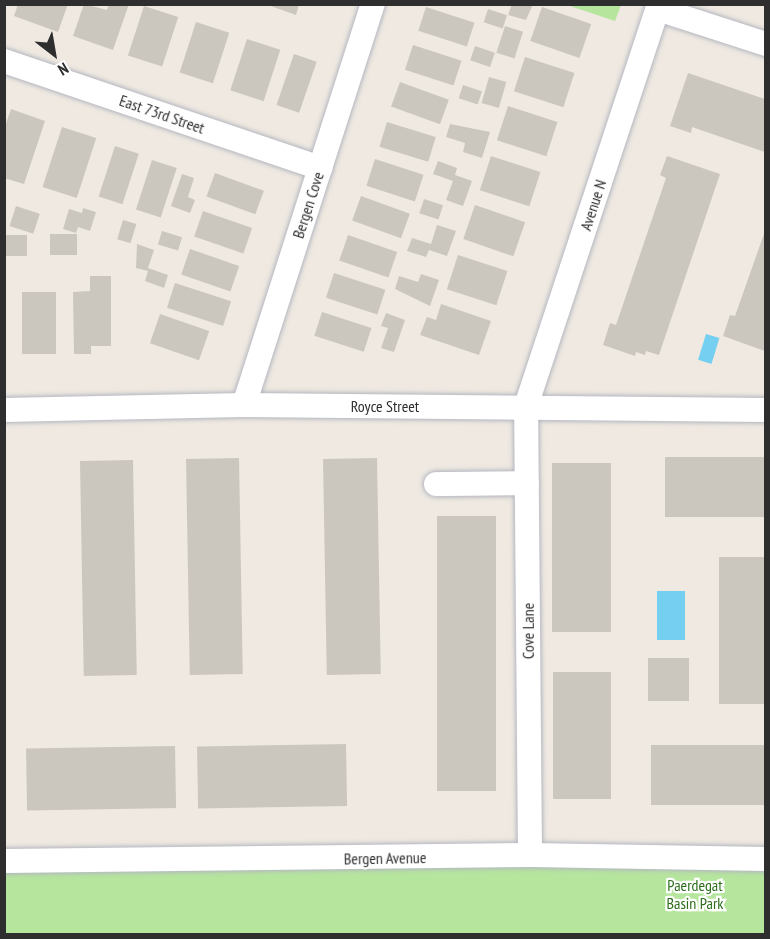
<!DOCTYPE html>
<style>
body{margin:0}
#map{position:relative;width:770px;height:939px;overflow:hidden;background:#efe9e1;font-family:"PT Sans Narrow",sans-serif}
div>[style]{position:absolute}
.green>*{inset:0;background:#b6e59e;transform-origin:0 0}
.water>*{inset:0;background:#75cff0;transform-origin:0 0}
.building>*{inset:0;background:#cbc7bf;transform-origin:0 0}
.roads{filter:drop-shadow(0 0 2px #b4b7c1) drop-shadow(0 0 2px #b4b7c1)}
.minor>*{height:24px;margin:-12px;padding:0 12px;transform-origin:12px;border-radius:12px;background:#fff}
span{translate:-50% -50%;white-space:nowrap;text-align:center;line-height:1.15;-webkit-text-stroke:4.5px #fff;paint-order:stroke}
.street-label{font-size:16px;color:#2e2e2e}
.park-label{font-size:16px;color:#2c6e1b}
.frame{position:absolute;inset:0;border:6px solid #2e2e2e;pointer-events:none}
.north{position:absolute;left:24px;top:24px;width:60px;height:60px;-webkit-text-stroke:4px #fff;paint-order:stroke;rotate:149deg;font-size:16px;font-weight:700;line-height:24px;text-align:center;color:#2e2e2e}
.north::after{content:'';display:block;margin:auto;width:21px;height:27px;background:#2e2e2e;clip-path:polygon(50% 0,100% 100%,50% 72%,0 100%)}
</style>
<div id="map">
<div class="green">
<i style="clip-path:polygon(567px 5px,621px 5px,615px 21px)"></i>
<i style="left:765px;top:853px;width:81px;height:761px;rotate:90deg"></i>
</div>
<div class="water">
<i style="left:706px;top:334px;width:14px;height:27px;rotate:17deg"></i>
<i style="left:657px;top:591px;width:28px;height:49px"></i>
</div>
<div class="building">
<i style="clip-path:polygon(18px 4px,68px 4px,58px 32px,14px 16px)"></i>
<i style="clip-path:polygon(84px 4px,107px 10px,109px 4px,129px 4px,113px 50px,73px 36px)"></i>
<i style="clip-path:polygon(265px 4px,299px 4px,296px 15px)"></i>
<i style="clip-path:polygon(512px 4px,533px 4px,526px 20px,508px 15px)"></i>
<i style="left:144px;top:6px;width:36px;height:52px;rotate:18deg"></i>
<i style="left:426px;top:7px;width:51px;height:25px;rotate:18deg"></i>
<i style="left:542px;top:7px;width:52px;height:36px;rotate:19deg"></i>
<i style="left:488px;top:9px;width:20px;height:14px;rotate:18deg"></i>
<i style="left:196px;top:22px;width:35px;height:53px;rotate:18deg"></i>
<i style="left:505px;top:26px;width:19px;height:28px;rotate:18deg"></i>
<i style="left:247px;top:39px;width:35px;height:54px;rotate:18deg"></i>
<i style="left:413px;top:45px;width:51px;height:26px;rotate:18deg"></i>
<i style="left:475px;top:46px;width:21px;height:15px;rotate:19deg"></i>
<i style="left:294px;top:54px;width:24px;height:54px;rotate:19deg"></i>
<i style="left:525px;top:57px;width:52px;height:36px;rotate:18deg"></i>
<i style="clip-path:polygon(688px 73px,765px 99px,765px 152px,692px 127px,691px 133px,670px 126px)"></i>
<i style="left:489px;top:77px;width:18px;height:27px;rotate:16deg"></i>
<i style="left:400px;top:82px;width:52px;height:26px;rotate:20deg"></i>
<i style="left:463px;top:85px;width:20px;height:14px;rotate:18deg"></i>
<i style="left:508px;top:106px;width:52px;height:36px;rotate:18deg"></i>
<i style="clip-path:polygon(11px 109px,45px 121px,24px 184px,4px 178px,4px 129px)"></i>
<i style="left:387px;top:122px;width:51px;height:26px;rotate:17deg"></i>
<i style="clip-path:polygon(450px 124px,490px 132px,482px 158px,463px 152px,465px 143px,446px 137px)"></i>
<i style="left:62px;top:127px;width:36px;height:63px;rotate:18deg"></i>
<i style="left:115px;top:146px;width:25px;height:53px;rotate:18deg"></i>
<i style="left:491px;top:156px;width:52px;height:36px;rotate:18deg"></i>
<i style="clip-path:polygon(667px 156px,720px 174px,659px 355px,646px 351px,645px 355px,636px 352px,635px 356px,603px 345px,610px 323px,616px 325px,666px 178px,660px 175px)"></i>
<i style="left:375px;top:159px;width:51px;height:28px;rotate:18deg"></i>
<i style="left:152px;top:160px;width:26px;height:52px;rotate:18deg"></i>
<i style="clip-path:polygon(438px 161px,457px 168px,455px 175px,472px 181px,463px 206px,446px 200px,453px 181px,433px 174px)"></i>
<i style="left:215px;top:173px;width:52px;height:25px;rotate:20deg"></i>
<i style="clip-path:polygon(182px 174px,194px 178px,188px 197px,195px 200px,190px 213px,171px 206px)"></i>
<i style="left:361px;top:196px;width:52px;height:26px;rotate:20deg"></i>
<i style="left:424px;top:199px;width:20px;height:15px;rotate:18deg"></i>
<i style="left:475px;top:205px;width:53px;height:36px;rotate:19deg"></i>
<i style="left:16px;top:206px;width:25px;height:21px;rotate:18deg"></i>
<i style="clip-path:polygon(83px 208px,96px 212px,90px 231px,78px 227px,76px 233px,63px 229px,69px 209px,82px 213px)"></i>
<i style="left:203px;top:211px;width:52px;height:27px;rotate:19deg"></i>
<i style="left:123px;top:220px;width:14px;height:20px;rotate:17deg"></i>
<i style="clip-path:polygon(437px 225px,456px 231px,447px 256px,429px 250px,426px 257px,407px 251px,412px 238px,431px 244px)"></i>
<i style="left:162px;top:231px;width:21px;height:14px;rotate:17deg"></i>
<i style="clip-path:polygon(765px 231px,765px 351px,723px 336px,730px 315px,735px 316px)"></i>
<i style="left:50px;top:234px;width:27px;height:21px"></i>
<i style="left:4px;top:235px;width:23px;height:21px"></i>
<i style="left:348px;top:235px;width:52px;height:27px;rotate:19deg"></i>
<i style="clip-path:polygon(137px 244px,154px 250px,148px 268px,168px 275px,164px 288px,145px 281px,148px 271px,136px 268px)"></i>
<i style="left:190px;top:249px;width:52px;height:27px;rotate:19deg"></i>
<i style="left:458px;top:255px;width:52px;height:36px;rotate:18deg"></i>
<i style="left:334px;top:273px;width:54px;height:26px;rotate:18deg"></i>
<i style="clip-path:polygon(421px 274px,439px 280px,430px 306px,395px 289px,399px 276px,418px 282px)"></i>
<i style="clip-path:polygon(90px 276px,111px 276px,111px 346px,91px 346px,91px 354px,74px 354px,73px 292px,90px 291px)"></i>
<i style="left:175px;top:283px;width:59px;height:26px;rotate:18deg"></i>
<i style="left:22px;top:292px;width:34px;height:62px"></i>
<i style="clip-path:polygon(441px 304px,491px 321px,479px 355px,420px 335px,427px 317px,436px 320px)"></i>
<i style="left:322px;top:312px;width:52px;height:25px;rotate:18deg"></i>
<i style="clip-path:polygon(386px 313px,405px 320px,394px 352px,381px 348px,388px 328px,381px 326px)"></i>
<i style="left:160px;top:314px;width:52px;height:31px;rotate:19deg"></i>
<i style="left:665px;top:457px;width:100px;height:60px"></i>
<i style="left:239px;top:458px;width:216px;height:53px;rotate:89deg"></i>
<i style="left:377px;top:458px;width:216px;height:54px;rotate:89deg"></i>
<i style="left:133px;top:460px;width:215px;height:53px;rotate:89deg"></i>
<i style="left:611px;top:463px;width:169px;height:59px;rotate:90deg"></i>
<i style="left:437px;top:516px;width:59px;height:275px"></i>
<i style="left:765px;top:557px;width:147px;height:46px;rotate:90deg"></i>
<i style="left:648px;top:658px;width:41px;height:43px"></i>
<i style="left:611px;top:672px;width:127px;height:58px;rotate:90deg"></i>
<i style="left:346px;top:744px;width:62px;height:149px;rotate:89deg"></i>
<i style="left:651px;top:745px;width:114px;height:60px"></i>
<i style="left:175px;top:746px;width:62px;height:149px;rotate:89deg"></i>
</div>
<div class="roads">
<div class="minor">
<i style="left:658px;top:9px;width:114px;rotate:18deg"></i>
<i style="left:4px;top:61px;width:334px;rotate:18.7deg"></i>
<i style="left:244px;top:405px;width:421px;rotate:-72.2deg"></i>
<i style="left:4px;top:410px;width:240px;rotate:-1.2deg"></i>
<i style="left:244px;top:405px;width:522px;rotate:0.55deg"></i>
<i style="left:436px;top:484px;width:91px;rotate:-0.6deg"></i>
<i style="left:530px;top:855px;width:449px;rotate:-90.5deg"></i>
<i style="left:526px;top:406px;width:423px;rotate:-71.7deg"></i>
<i style="left:4px;top:861px;width:526px;rotate:-0.65deg"></i>
<i style="left:530px;top:855px;width:236px;rotate:1deg"></i>
</div>
</div>
<div class="street-label">
<span style="left:162px;top:114px;rotate:19deg">East 73rd Street</span>
<span style="left:308px;top:205px;rotate:-72deg">Bergen Cove</span>
<span style="left:593px;top:205px;rotate:-72deg">Avenue N</span>
<span style="left:385px;top:406px">Royce Street</span>
<span style="left:528px;top:631px;rotate:-90deg">Cove Lane</span>
<span style="left:385px;top:858px;rotate:-1deg">Bergen Avenue</span>
</div>
<div class="park-label">
<span style="left:695px;top:894px">Paerdegat<br>Basin Park</span>
</div>
<div class="frame"></div>
<div class="north">N</div>
</div>
